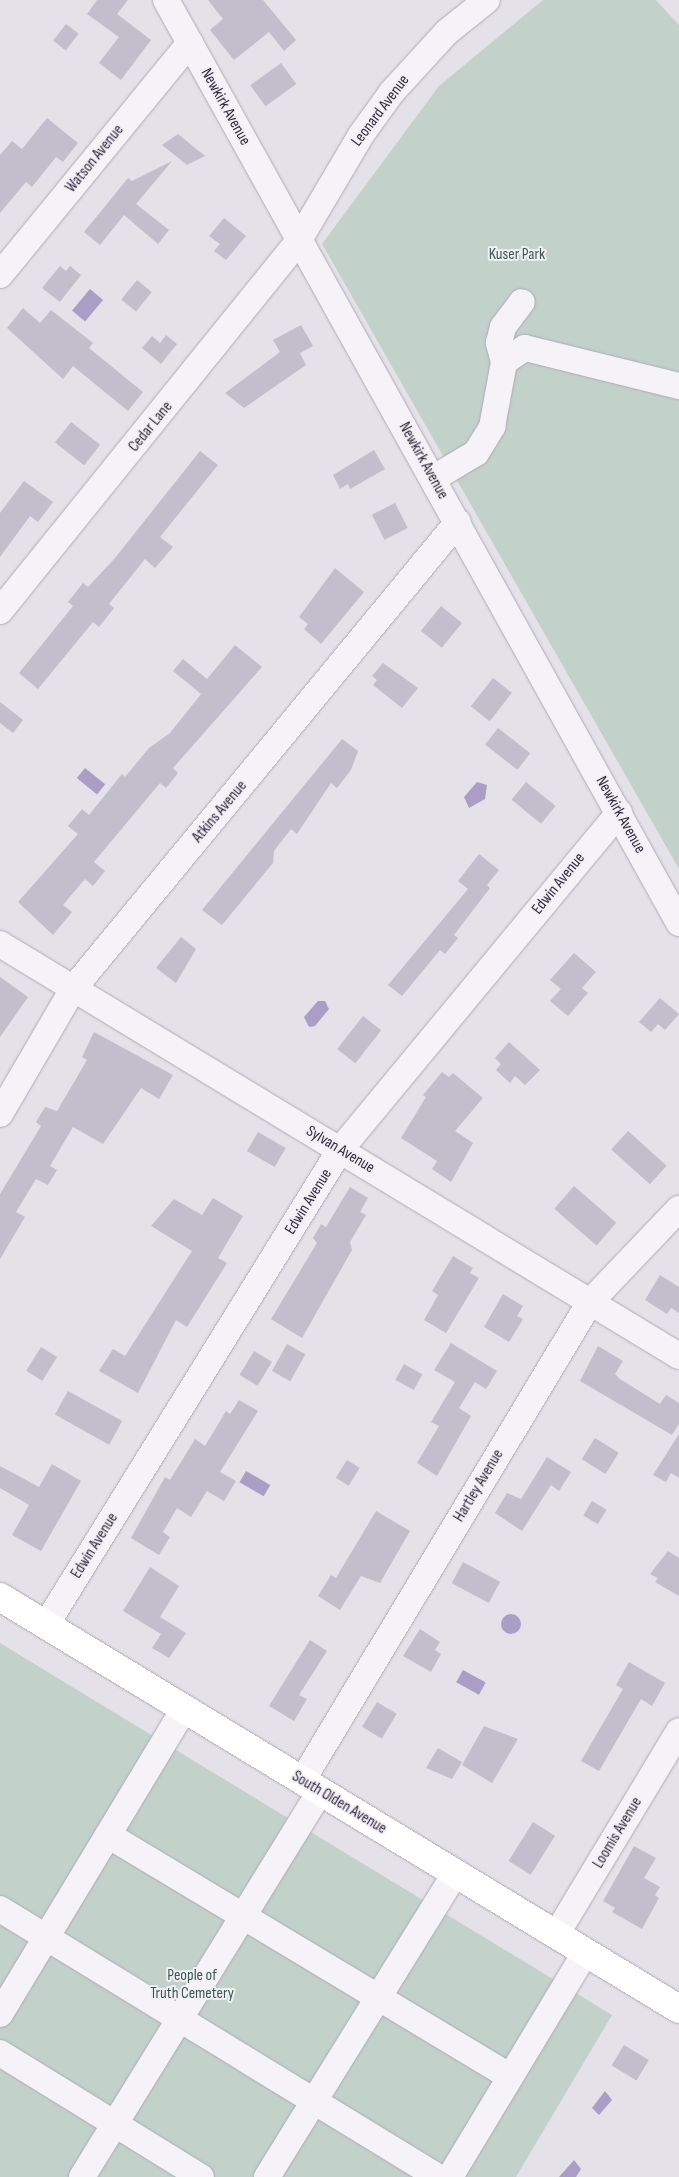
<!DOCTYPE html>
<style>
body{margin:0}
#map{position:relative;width:679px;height:2177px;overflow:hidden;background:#e4e1e8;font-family:"Sofia Sans Condensed",sans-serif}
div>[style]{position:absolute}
.green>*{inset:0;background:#c2d2cb}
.water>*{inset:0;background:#aa9ec6;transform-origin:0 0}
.round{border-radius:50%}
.building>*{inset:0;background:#c3becb;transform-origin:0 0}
.roads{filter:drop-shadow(0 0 1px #afaab5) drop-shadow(0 0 1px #afaab5)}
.minor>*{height:26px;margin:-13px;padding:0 13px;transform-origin:13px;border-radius:13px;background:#f5f3f7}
.major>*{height:28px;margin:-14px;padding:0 14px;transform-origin:14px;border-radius:14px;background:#fff}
span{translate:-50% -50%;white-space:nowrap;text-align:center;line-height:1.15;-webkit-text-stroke:4px #f2f0f6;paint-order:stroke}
.street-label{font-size:16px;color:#332a3f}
.park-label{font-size:16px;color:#385a4c}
</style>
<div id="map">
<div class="green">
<i style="clip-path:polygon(543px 0,656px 0,679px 25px,679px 869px,322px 244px,439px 86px)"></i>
<i style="clip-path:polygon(0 1643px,612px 2015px,516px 2177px,0 2177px)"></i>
</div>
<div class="water">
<i style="left:90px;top:289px;width:17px;height:28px;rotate:40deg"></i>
<i style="left:85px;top:768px;width:26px;height:13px;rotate:39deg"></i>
<i style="clip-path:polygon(477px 782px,487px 785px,485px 799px,469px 808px,464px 797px)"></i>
<i style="clip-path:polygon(318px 1001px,325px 1001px,329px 1009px,315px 1026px,309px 1027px,304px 1017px)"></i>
<i style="left:246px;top:1471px;width:28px;height:13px;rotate:30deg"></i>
<i class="round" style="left:501px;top:1614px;width:20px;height:20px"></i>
<i style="left:463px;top:1670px;width:26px;height:14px;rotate:29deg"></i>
<i style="clip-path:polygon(605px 2091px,612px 2100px,599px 2115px,592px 2108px)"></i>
<i style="clip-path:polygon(574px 2160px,581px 2169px,576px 2177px,559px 2177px)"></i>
</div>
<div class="building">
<i style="clip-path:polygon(97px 0,128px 0,117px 14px,151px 40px,121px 80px,99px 63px,119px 37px,87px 14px)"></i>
<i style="clip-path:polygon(208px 0,263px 0,296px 40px,284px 51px,269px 32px,234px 60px,210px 30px,223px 19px)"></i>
<i style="left:66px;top:24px;width:16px;height:21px;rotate:38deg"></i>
<i style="left:281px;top:63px;width:26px;height:38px;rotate:54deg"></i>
<i style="clip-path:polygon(47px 118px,78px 143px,63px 162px,56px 157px,32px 187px,26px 182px,0 213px,0 155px,12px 141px,22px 149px)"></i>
<i style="clip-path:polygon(178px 134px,205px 156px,187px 165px,162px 145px)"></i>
<i style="clip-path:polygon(172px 161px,136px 204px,169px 230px,158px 244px,124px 215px,100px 245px,84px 232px,128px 178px,132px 181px)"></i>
<i style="clip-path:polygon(224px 218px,246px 236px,226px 260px,214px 251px,220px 244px,209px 236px)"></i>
<i style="clip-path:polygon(60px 266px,66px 271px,70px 266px,81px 275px,60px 302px,42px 288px)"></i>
<i style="left:137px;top:280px;width:19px;height:25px;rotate:39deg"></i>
<i style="clip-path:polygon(23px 308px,40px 323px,51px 310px,93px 343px,89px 348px,143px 392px,128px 411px,73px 366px,63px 379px,7px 328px)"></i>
<i style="clip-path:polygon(301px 325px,313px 346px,300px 353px,306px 365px,244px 408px,225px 393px,280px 352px,273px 340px)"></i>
<i style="clip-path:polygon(166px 335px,177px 344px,161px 364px,142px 348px,152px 336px,160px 343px)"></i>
<i style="left:71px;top:422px;width:37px;height:26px;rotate:38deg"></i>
<i style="clip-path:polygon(374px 450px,385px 469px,350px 489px,348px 484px,340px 489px,333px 475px)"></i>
<i style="clip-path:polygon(200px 451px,218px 465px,160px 537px,173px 547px,155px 568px,145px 559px,109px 604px,114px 608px,99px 627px,93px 622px,38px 689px,19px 673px,73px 606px,68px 602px,83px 583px,88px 587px,115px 558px)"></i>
<i style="clip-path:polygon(24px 481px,53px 502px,38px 522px,30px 516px,0 557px,0 513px)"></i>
<i style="left:395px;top:503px;width:28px;height:26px;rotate:63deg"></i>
<i style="clip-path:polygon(335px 568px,364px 592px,321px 644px,304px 629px,308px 624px,299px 617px)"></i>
<i style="left:441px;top:606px;width:27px;height:32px;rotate:39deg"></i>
<i style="clip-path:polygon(235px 645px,262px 667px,173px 768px,178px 773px,166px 788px,160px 783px,94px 862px,105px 871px,93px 886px,85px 879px,63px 905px,72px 912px,53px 935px,18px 902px,78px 834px,68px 826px,82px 809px,89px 815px,122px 774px,125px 777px,149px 748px,170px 733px,201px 694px,173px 671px,183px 659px,207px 679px)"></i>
<i style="clip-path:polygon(383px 663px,418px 688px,402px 708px,373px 685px,377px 680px,372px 676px)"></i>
<i style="left:493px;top:678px;width:24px;height:36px;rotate:38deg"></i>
<i style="clip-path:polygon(0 702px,23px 720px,13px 733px,0 723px)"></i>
<i style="left:498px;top:728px;width:41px;height:21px;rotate:38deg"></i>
<i style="clip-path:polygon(342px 739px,358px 751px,351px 770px,337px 788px,331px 783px,297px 834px,291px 829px,274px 851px,273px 863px,222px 925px,202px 910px)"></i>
<i style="left:526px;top:782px;width:38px;height:23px;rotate:39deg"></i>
<i style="clip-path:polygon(479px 854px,499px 870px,487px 885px,490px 888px,454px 935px,458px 938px,445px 954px,440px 950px,402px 996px,388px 985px,468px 889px,458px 881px)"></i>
<i style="clip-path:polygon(181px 937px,196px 949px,176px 983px,156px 968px)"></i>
<i style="clip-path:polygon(574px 953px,596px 972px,582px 988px,588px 993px,568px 1016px,550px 1001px,561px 989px,550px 980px)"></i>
<i style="clip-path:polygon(0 977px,28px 997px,0 1037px)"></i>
<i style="clip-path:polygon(660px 998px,679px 1014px,665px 1030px,658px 1024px,651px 1032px,639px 1022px)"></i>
<i style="left:363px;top:1016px;width:23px;height:42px;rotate:38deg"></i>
<i style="clip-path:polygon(94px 1032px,173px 1075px,159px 1099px,141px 1088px,103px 1144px,73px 1127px,50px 1166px,57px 1170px,48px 1185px,36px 1179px,16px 1212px,25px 1217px,0 1259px,0 1194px,41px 1126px,36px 1122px,45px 1107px,57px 1111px,87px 1060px,82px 1057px)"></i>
<i style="clip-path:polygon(509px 1042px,540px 1070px,525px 1085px,515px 1076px,510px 1083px,496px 1070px,501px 1064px,495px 1058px)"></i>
<i style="clip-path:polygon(442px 1072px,449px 1077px,453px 1073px,483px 1098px,455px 1131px,473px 1143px,451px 1182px,432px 1169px,437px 1161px,401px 1138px,426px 1097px,423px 1095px)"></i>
<i style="left:628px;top:1131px;width:52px;height:25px;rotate:42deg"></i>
<i style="left:258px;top:1132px;width:32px;height:22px;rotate:30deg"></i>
<i style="left:574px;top:1186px;width:56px;height:30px;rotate:41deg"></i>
<i style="clip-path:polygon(350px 1187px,368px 1198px,360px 1212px,366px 1215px,350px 1242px,352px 1250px,302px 1338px,271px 1319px,317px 1243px,313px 1238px,321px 1224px,326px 1227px)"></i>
<i style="clip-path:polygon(213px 1198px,243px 1216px,218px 1258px,227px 1263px,187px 1327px,176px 1320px,138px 1393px,99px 1371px,113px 1349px,125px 1356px,192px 1251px,151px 1226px,174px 1199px,202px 1215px)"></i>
<i style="clip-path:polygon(453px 1256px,473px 1268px,470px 1273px,479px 1278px,446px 1333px,424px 1320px,438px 1295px,432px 1291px)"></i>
<i style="clip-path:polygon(660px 1275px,679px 1287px,679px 1313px,671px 1308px,667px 1314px,645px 1300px)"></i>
<i style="clip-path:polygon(503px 1294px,523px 1306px,517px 1316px,523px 1319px,509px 1342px,484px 1327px)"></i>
<i style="clip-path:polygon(451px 1343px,497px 1371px,486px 1389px,475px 1382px,459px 1408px,471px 1416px,437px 1476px,417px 1463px,439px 1426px,431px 1422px,455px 1382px,434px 1370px)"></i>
<i style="left:287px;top:1344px;width:21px;height:31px;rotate:29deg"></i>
<i style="clip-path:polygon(598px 1346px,623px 1361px,615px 1374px,620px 1379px,660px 1404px,666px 1395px,679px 1403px,679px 1424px,672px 1435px,580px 1381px)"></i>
<i style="left:41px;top:1347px;width:19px;height:28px;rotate:32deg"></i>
<i style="left:254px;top:1351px;width:21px;height:28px;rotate:31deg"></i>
<i style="left:404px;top:1364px;width:21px;height:18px;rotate:29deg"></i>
<i style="left:68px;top:1391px;width:62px;height:27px;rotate:29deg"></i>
<i style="clip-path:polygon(239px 1400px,258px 1411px,220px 1472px,236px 1481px,224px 1501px,207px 1491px,191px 1517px,177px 1508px,163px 1532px,170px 1537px,159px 1555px,131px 1538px,165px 1477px,170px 1480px,195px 1439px,205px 1446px,226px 1411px,230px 1414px)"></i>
<i style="clip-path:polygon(679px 1434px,679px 1478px,671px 1473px,666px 1482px,653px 1475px)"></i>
<i style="left:595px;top:1438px;width:28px;height:25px;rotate:32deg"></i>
<i style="clip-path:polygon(547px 1457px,571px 1472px,559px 1491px,551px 1485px,522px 1531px,495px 1513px,507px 1493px,521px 1499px)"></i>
<i style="left:347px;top:1460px;width:15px;height:21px;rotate:32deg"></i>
<i style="clip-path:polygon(52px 1464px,81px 1481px,41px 1551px,12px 1535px,29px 1505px,0 1488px,0 1466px,39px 1487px)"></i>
<i style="left:592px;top:1501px;width:17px;height:17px;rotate:31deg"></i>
<i style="clip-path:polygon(376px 1511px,410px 1531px,380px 1583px,361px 1576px,340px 1610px,318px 1596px,331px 1575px,336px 1578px)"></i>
<i style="clip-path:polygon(668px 1551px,679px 1558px,679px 1596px,655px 1582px,658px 1578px,650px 1574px)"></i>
<i style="left:463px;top:1562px;width:42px;height:24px;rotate:28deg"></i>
<i style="clip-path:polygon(150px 1567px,179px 1586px,160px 1617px,186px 1633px,169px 1658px,152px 1648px,161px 1634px,123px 1611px)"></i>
<i style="clip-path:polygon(420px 1629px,440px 1642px,435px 1650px,441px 1654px,431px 1672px,403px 1656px)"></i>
<i style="clip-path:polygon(310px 1640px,327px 1651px,299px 1695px,307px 1699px,294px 1721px,269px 1706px)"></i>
<i style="clip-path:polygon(629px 1662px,665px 1683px,652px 1706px,641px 1699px,599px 1771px,581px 1761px,623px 1689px,616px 1685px)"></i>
<i style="left:377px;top:1702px;width:23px;height:29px;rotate:31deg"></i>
<i style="clip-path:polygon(484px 1726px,518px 1739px,492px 1783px,462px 1765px)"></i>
<i style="clip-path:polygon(438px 1748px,462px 1762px,452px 1779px,426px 1768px)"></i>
<i style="left:533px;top:1822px;width:26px;height:46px;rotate:32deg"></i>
<i style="clip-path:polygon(634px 1846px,656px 1858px,644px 1878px,660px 1887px,655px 1895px,659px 1898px,642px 1929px,612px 1912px,615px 1908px,603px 1901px)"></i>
<i style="left:624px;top:2045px;width:29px;height:24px;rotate:31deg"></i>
</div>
<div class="roads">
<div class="minor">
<i style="left:166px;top:0;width:1056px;rotate:60.93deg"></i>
<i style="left:0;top:275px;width:300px;rotate:-50.7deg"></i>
<i style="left:504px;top:362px;width:25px;rotate:-34deg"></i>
<i style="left:525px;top:348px;width:159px;rotate:13.9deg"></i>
<i style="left:434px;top:478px;width:49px;rotate:-30.8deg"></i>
<i style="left:476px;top:453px;width:31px;rotate:-58deg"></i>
<i style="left:492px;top:427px;width:66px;rotate:-79.5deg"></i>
<i style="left:504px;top:362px;width:20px;rotate:-105deg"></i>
<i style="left:499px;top:343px;width:16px;rotate:-76deg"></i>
<i style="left:503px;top:327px;width:31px;rotate:-53deg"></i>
<i style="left:0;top:611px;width:476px;rotate:-51.1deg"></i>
<i style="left:299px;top:240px;width:122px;rotate:-59.4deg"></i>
<i style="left:361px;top:135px;width:53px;rotate:-54.2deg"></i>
<i style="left:392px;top:92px;width:81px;rotate:-47.5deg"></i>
<i style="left:447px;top:32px;width:51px;rotate:-38.7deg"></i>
<i style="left:0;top:944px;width:794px;rotate:31.25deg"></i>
<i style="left:0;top:1114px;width:145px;rotate:-59.7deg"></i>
<i style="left:73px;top:989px;width:605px;rotate:-50.5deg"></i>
<i style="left:46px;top:1625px;width:559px;rotate:-58.24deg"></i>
<i style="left:340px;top:1150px;width:438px;rotate:-50.4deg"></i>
<i style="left:302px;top:1781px;width:559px;rotate:-58.98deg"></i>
<i style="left:590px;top:1302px;width:129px;rotate:-46.3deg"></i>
<i style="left:108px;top:1835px;width:469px;rotate:31deg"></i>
<i style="left:0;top:1909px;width:513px;rotate:31.46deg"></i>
<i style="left:556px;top:1935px;width:238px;rotate:-58.9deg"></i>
<i style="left:0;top:2014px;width:356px;rotate:-58.9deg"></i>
<i style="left:0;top:2053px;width:236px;rotate:31.7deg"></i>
<i style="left:82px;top:2177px;width:453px;rotate:-58.3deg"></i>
<i style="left:267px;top:2177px;width:357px;rotate:-58.2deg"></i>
<i style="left:450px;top:2177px;width:262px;rotate:-58.9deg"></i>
</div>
<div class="major">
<i style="left:0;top:1597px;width:794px;rotate:31.25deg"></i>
</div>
</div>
<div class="street-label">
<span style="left:225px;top:107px;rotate:61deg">Newkirk Avenue</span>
<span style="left:381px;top:111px;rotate:-53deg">Leonard Avenue</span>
<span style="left:95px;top:159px;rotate:-51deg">Watson Avenue</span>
<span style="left:151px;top:427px;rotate:-51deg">Cedar Lane</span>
<span style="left:423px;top:461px;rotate:61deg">Newkirk Avenue</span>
<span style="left:220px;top:812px;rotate:-50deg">Atkins Avenue</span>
<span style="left:620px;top:815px;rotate:61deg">Newkirk Avenue</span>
<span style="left:559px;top:884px;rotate:-51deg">Edwin Avenue</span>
<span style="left:340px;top:1150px;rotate:31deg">Sylvan Avenue</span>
<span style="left:309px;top:1202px;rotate:-58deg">Edwin Avenue</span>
<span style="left:479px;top:1486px;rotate:-59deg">Hartley Avenue</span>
<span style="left:95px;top:1546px;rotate:-58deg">Edwin Avenue</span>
<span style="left:339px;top:1803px;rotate:31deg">South Olden Avenue</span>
<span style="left:618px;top:1833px;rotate:-59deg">Loomis Avenue</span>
</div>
<div class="park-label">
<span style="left:517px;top:255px">Kuser Park</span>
<span style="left:192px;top:1985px">People of<br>Truth Cemetery</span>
</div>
</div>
